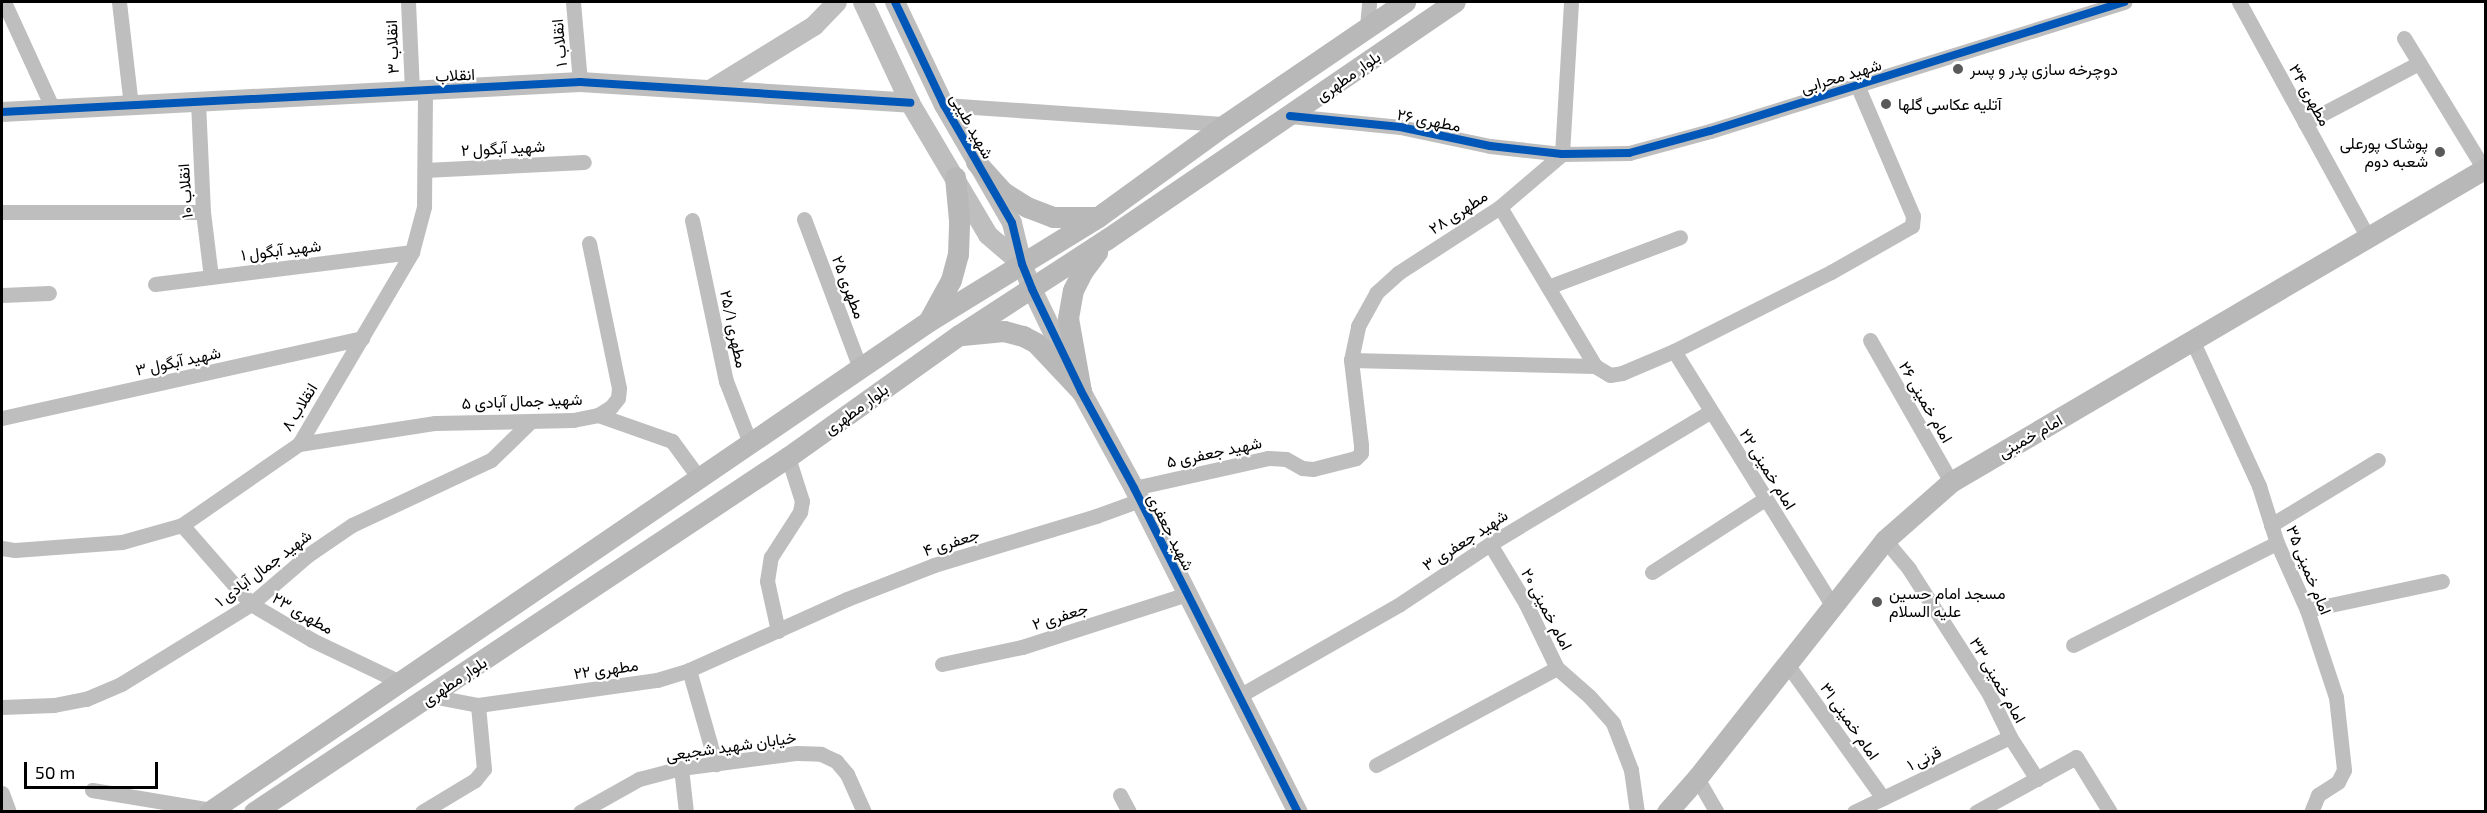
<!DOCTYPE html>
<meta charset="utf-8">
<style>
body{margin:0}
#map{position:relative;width:2487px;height:813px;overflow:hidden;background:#fff;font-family:"Exo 2",Vazirmatn,sans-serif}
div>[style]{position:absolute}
.minor>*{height:15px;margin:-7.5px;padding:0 7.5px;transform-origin:7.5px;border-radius:7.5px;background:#bebebe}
.tertiary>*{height:20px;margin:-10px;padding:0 10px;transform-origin:10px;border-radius:10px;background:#bebebe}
.secondary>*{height:21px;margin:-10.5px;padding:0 10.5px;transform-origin:10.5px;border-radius:10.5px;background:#b8b8b8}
.cycleway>*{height:8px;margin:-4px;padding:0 4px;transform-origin:4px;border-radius:4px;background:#0057b8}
.dots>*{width:16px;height:16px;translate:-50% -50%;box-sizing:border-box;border:3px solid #fff;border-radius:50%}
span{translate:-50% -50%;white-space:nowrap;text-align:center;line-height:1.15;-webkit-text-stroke:4.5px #fff;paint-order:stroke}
.street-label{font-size:16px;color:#000}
.poi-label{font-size:16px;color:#000}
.left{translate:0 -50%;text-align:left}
.right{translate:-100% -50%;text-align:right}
.frame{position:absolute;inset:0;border:3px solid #000;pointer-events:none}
.scale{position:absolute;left:24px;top:762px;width:134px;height:27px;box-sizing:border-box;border:3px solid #000;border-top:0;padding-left:8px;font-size:18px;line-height:21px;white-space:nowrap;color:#000;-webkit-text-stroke:4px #fff;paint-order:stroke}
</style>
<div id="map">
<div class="minor">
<i style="left:4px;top:2px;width:118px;rotate:65.4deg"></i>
<i style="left:119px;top:2px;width:104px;rotate:83.4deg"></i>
<i style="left:408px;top:2px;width:88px;rotate:87.4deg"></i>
<i style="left:573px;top:2px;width:80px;rotate:85deg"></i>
<i style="left:2239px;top:2px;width:269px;rotate:61.3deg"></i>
<i style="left:1367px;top:27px;width:25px;rotate:-85deg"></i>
<i style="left:2404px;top:38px;width:153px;rotate:58.6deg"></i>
<i style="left:198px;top:102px;width:110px;rotate:87.4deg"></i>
<i style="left:203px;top:212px;width:65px;rotate:83deg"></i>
<i style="left:944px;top:105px;width:283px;rotate:3.9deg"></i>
<i style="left:1290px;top:116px;width:111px;rotate:5.7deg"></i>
<i style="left:1400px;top:127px;width:92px;rotate:11.9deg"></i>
<i style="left:1490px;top:146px;width:72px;rotate:6.3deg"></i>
<i style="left:1562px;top:154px;width:67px;rotate:-0.9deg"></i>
<i style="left:1629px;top:153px;width:84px;rotate:-15.2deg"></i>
<i style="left:1710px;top:131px;width:434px;rotate:-17.3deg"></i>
<i style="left:2305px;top:123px;width:129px;rotate:-27.8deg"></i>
<i style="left:425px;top:170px;width:159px;rotate:-2.9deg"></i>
<i style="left:1500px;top:207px;width:185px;rotate:59.1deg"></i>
<i style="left:1595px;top:366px;width:17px;rotate:31deg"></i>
<i style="left:1610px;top:375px;width:12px;rotate:-9deg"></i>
<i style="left:1622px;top:373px;width:56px;rotate:-22.9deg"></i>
<i style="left:1674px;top:351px;width:176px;rotate:-26.7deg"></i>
<i style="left:1831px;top:272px;width:93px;rotate:-29.6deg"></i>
<i style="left:1912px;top:226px;width:10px;rotate:-84deg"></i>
<i style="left:1913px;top:216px;width:142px;rotate:-113.1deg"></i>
<i style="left:2px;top:212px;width:201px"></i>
<i style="left:804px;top:219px;width:159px;rotate:69.4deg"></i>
<i style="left:692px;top:220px;width:165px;rotate:78.1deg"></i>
<i style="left:726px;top:381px;width:66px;rotate:68.8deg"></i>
<i style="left:155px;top:284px;width:259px;rotate:-7.1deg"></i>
<i style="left:1548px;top:287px;width:141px;rotate:-20.7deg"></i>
<i style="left:2px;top:295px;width:47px;rotate:-2.4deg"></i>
<i style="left:1870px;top:340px;width:163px;rotate:60.3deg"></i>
<i style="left:2192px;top:340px;width:161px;rotate:65.3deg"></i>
<i style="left:2259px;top:486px;width:60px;rotate:72.5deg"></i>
<i style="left:2277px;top:543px;width:73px;rotate:65.9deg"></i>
<i style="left:2307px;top:610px;width:92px;rotate:71.6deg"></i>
<i style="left:2336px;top:697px;width:73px;rotate:83.7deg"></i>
<i style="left:2344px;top:770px;width:13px;rotate:117deg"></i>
<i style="left:2338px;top:782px;width:24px;rotate:147deg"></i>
<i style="left:2318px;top:795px;width:18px;rotate:112deg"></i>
<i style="left:1674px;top:351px;width:301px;rotate:58.1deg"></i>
<i style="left:1351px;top:360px;width:244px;rotate:1.4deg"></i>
<i style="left:598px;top:415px;width:78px;rotate:19.4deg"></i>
<i style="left:672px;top:441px;width:46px;rotate:53.9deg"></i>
<i style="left:2px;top:418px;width:369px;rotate:-12.5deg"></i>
<i style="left:299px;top:444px;width:138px;rotate:-8.8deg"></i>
<i style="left:435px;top:423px;width:138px;rotate:-1.2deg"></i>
<i style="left:573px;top:420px;width:25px;rotate:-11deg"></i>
<i style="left:598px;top:415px;width:15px;rotate:-32deg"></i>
<i style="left:611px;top:407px;width:11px;rotate:-52deg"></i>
<i style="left:618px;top:398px;width:10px;rotate:-84deg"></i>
<i style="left:619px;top:388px;width:148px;rotate:-101.7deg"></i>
<i style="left:1134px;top:488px;width:137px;rotate:-12.6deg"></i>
<i style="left:1268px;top:458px;width:18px;rotate:3deg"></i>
<i style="left:1286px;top:459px;width:18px;rotate:29deg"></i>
<i style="left:1302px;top:468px;width:11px;rotate:5deg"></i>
<i style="left:1313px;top:469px;width:44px;rotate:-14.3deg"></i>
<i style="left:1356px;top:458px;width:7px;rotate:-45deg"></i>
<i style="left:1361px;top:453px;width:8px;rotate:-90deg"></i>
<i style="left:1361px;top:445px;width:86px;rotate:-96.7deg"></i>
<i style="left:1351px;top:360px;width:35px;rotate:-78deg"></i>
<i style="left:1358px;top:326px;width:38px;rotate:-61deg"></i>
<i style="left:1376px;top:293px;width:30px;rotate:-42deg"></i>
<i style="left:1398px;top:273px;width:121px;rotate:-32.9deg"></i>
<i style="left:1500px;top:207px;width:82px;rotate:-40.5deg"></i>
<i style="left:1562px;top:154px;width:152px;rotate:-86.6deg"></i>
<i style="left:182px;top:525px;width:105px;rotate:48.9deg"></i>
<i style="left:251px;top:604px;width:71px;rotate:30.5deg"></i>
<i style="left:312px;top:640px;width:98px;rotate:25.5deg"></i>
<i style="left:2271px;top:525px;width:125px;rotate:-31.3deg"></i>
<i style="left:1885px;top:540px;width:38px;rotate:50deg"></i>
<i style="left:1909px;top:569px;width:146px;rotate:57.3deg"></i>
<i style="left:1988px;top:692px;width:50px;rotate:63.9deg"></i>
<i style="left:2010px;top:737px;width:50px;rotate:57.3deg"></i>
<i style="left:1490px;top:544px;width:70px;rotate:59deg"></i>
<i style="left:1526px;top:604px;width:71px;rotate:64.2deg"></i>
<i style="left:1557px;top:668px;width:43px;rotate:41.2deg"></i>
<i style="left:1589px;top:696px;width:36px;rotate:48deg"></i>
<i style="left:1613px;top:723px;width:50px;rotate:69deg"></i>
<i style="left:1631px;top:770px;width:42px;rotate:81.9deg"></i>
<i style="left:2px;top:548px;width:13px;rotate:9deg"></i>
<i style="left:15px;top:550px;width:107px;rotate:-4.3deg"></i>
<i style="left:122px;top:542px;width:62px;rotate:-15.8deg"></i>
<i style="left:182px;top:525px;width:142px;rotate:-34.7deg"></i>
<i style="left:299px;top:444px;width:223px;rotate:-59.5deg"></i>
<i style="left:412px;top:252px;width:47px;rotate:-75.1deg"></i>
<i style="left:424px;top:207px;width:117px;rotate:-89.5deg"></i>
<i style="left:1652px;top:572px;width:135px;rotate:-32.9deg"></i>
<i style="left:2307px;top:610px;width:138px;rotate:-12.1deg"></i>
<i style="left:778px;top:631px;width:51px;rotate:-102.4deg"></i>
<i style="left:767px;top:581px;width:24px;rotate:-81deg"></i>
<i style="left:771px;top:557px;width:54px;rotate:-57.2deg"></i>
<i style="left:800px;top:512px;width:11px;rotate:-80deg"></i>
<i style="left:802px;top:501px;width:46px;rotate:-107.7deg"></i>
<i style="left:2073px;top:645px;width:228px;rotate:-26.6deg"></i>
<i style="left:942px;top:664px;width:82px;rotate:-12deg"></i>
<i style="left:1022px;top:647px;width:173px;rotate:-17.8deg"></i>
<i style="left:1787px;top:664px;width:165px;rotate:54.4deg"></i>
<i style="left:689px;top:670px;width:98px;rotate:74deg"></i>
<i style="left:431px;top:696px;width:48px;rotate:10.8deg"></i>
<i style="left:478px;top:705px;width:181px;rotate:-8deg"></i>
<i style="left:657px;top:680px;width:34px;rotate:-17deg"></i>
<i style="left:689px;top:670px;width:173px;rotate:-24.2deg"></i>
<i style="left:847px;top:599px;width:93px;rotate:-21.3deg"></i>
<i style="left:934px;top:565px;width:169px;rotate:-16.8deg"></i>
<i style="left:1096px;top:516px;width:47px;rotate:-20deg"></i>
<i style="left:1239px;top:696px;width:185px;rotate:-29.7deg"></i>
<i style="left:1400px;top:604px;width:108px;rotate:-33.7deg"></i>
<i style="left:1490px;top:544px;width:257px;rotate:-31deg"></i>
<i style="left:2px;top:707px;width:52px;rotate:-2.2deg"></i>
<i style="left:54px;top:705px;width:33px;rotate:-11deg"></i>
<i style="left:86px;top:699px;width:38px;rotate:-23deg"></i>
<i style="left:121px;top:684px;width:153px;rotate:-31.6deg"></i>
<i style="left:251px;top:604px;width:75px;rotate:-40.7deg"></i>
<i style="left:308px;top:555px;width:53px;rotate:-34.3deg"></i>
<i style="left:352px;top:525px;width:153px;rotate:-25.1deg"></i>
<i style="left:491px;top:460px;width:56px;rotate:-44.3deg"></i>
<i style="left:1376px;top:765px;width:205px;rotate:-28.2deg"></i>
<i style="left:681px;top:768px;width:44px;rotate:83.5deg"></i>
<i style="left:1697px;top:778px;width:39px;rotate:60deg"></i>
<i style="left:92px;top:790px;width:121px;rotate:9.5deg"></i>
<i style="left:2px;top:793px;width:20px;rotate:70deg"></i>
<i style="left:1120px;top:795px;width:19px;rotate:62deg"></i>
<i style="left:422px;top:812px;width:62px;rotate:-31.1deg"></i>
<i style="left:475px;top:780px;width:14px;rotate:-51deg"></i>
<i style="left:484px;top:769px;width:64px;rotate:-95.4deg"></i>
<i style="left:580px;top:812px;width:68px;rotate:-29.2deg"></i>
<i style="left:639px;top:779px;width:43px;rotate:-14.7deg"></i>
<i style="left:681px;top:768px;width:117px;rotate:-7.4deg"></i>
<i style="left:797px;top:753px;width:24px;rotate:2deg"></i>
<i style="left:821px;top:754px;width:17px;rotate:25deg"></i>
<i style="left:836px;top:761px;width:17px;rotate:50deg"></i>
<i style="left:847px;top:774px;width:42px;rotate:65.9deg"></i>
<i style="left:1854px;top:812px;width:173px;rotate:-25.7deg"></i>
<i style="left:1976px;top:812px;width:114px;rotate:-28.8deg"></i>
<i style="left:2076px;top:757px;width:65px;rotate:58.3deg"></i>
</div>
<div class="tertiary">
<i style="left:863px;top:2px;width:111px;rotate:65deg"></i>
<i style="left:910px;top:103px;width:153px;rotate:59.4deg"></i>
<i style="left:988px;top:235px;width:45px;rotate:40.5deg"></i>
<i style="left:895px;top:2px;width:114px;rotate:64.6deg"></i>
<i style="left:944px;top:105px;width:136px;rotate:60deg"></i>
<i style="left:1012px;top:223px;width:42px;rotate:76.3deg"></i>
<i style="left:1022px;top:264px;width:27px;rotate:68deg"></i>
<i style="left:1032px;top:289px;width:113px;rotate:64.3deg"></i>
<i style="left:1081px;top:391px;width:111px;rotate:61.3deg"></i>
<i style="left:1134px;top:488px;width:363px;rotate:63.2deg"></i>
<i style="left:710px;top:90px;width:122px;rotate:-31.6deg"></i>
<i style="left:814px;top:26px;width:33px;rotate:-46deg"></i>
<i style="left:2px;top:112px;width:579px;rotate:-2.97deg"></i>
<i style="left:580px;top:82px;width:331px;rotate:3.6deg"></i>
</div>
<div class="secondary">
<i style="left:976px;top:162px;width:40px;rotate:48deg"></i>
<i style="left:1003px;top:192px;width:28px;rotate:32deg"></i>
<i style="left:1027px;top:207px;width:28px;rotate:21deg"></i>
<i style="left:1053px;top:217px;width:44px"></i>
<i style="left:929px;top:320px;width:46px;rotate:-61.2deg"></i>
<i style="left:951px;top:280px;width:27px;rotate:-75deg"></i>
<i style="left:958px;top:254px;width:34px;rotate:-88deg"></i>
<i style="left:959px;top:220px;width:43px;rotate:-95.3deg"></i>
<i style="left:962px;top:335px;width:42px;rotate:-5.4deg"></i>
<i style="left:1004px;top:331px;width:20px;rotate:15deg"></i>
<i style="left:1023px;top:336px;width:15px;rotate:28deg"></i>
<i style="left:1036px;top:343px;width:66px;rotate:46.8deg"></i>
<i style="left:1081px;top:391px;width:74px;rotate:-100.1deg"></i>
<i style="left:1068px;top:318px;width:28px;rotate:-80deg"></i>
<i style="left:1073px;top:290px;width:20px;rotate:-63deg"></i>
<i style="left:1082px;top:272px;width:25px;rotate:-53deg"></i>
<i style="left:209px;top:812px;width:871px;rotate:-34.29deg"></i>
<i style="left:929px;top:321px;width:198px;rotate:-31.6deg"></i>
<i style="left:1098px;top:217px;width:158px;rotate:-36deg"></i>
<i style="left:1226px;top:124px;width:217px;rotate:-34.3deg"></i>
<i style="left:254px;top:812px;width:641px;rotate:-33.62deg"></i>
<i style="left:788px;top:457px;width:210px;rotate:-35.5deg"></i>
<i style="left:959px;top:335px;width:176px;rotate:-33deg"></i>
<i style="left:1107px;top:239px;width:421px;rotate:-34.3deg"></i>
<i style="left:1667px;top:812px;width:45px;rotate:-48.6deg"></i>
<i style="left:1697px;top:778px;width:303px;rotate:-51.7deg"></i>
<i style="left:1885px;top:540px;width:88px;rotate:-41.3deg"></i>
<i style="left:1951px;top:482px;width:620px;rotate:-30.41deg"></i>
</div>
<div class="cycleway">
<i style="left:895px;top:2px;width:114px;rotate:64.6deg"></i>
<i style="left:944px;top:105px;width:136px;rotate:60deg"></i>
<i style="left:1012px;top:223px;width:42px;rotate:76.3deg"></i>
<i style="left:1022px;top:264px;width:27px;rotate:68deg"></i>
<i style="left:1032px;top:289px;width:113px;rotate:64.3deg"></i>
<i style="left:1081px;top:391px;width:111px;rotate:61.3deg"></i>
<i style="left:1134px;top:488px;width:363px;rotate:63.2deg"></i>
<i style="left:2px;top:112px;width:579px;rotate:-2.97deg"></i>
<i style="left:580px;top:82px;width:331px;rotate:3.6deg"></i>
<i style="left:1290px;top:116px;width:111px;rotate:5.7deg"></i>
<i style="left:1400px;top:127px;width:92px;rotate:11.9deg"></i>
<i style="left:1490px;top:146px;width:72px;rotate:6.3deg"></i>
<i style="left:1562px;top:154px;width:67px;rotate:-0.9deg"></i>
<i style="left:1629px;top:153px;width:84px;rotate:-15.2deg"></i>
<i style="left:1710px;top:131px;width:434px;rotate:-17.3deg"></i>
</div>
<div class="dots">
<i style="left:1958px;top:69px;background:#595959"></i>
<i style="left:1886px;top:104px;background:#595959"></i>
<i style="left:2440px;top:152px;background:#595959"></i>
<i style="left:1877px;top:602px;background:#595959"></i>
</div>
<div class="street-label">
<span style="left:559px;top:43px;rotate:-95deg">انقلاب ۱</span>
<span style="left:392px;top:47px;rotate:-92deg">انقلاب ۳</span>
<span style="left:455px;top:75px;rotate:-3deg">انقلاب</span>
<span style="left:1348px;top:76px;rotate:-35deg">بلوار مطهری</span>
<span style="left:1841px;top:76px;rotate:-17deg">شهید محرابی</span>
<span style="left:2310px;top:95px;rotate:61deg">مطهری ۳۴</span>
<span style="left:1429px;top:120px;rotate:11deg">مطهری ۲۶</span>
<span style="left:972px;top:126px;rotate:61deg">شهید طیبی</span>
<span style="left:503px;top:148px;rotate:-3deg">شهید آبگول ۲</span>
<span style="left:185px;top:191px;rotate:-94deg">انقلاب ۱۰</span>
<span style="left:1458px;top:212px;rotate:-33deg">مطهری ۲۸</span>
<span style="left:281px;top:250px;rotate:-7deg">شهید آبگول ۱</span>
<span style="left:849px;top:287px;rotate:69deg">مطهری ۲۵</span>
<span style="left:734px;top:329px;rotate:78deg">مطهری ۲۵/۱</span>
<span style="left:178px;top:361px;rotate:-12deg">شهید آبگول ۳</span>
<span style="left:522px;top:401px;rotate:-2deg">شهید جمال آبادی ۵</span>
<span style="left:1926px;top:402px;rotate:60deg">امام خمینی ۲۶</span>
<span style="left:299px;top:407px;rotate:-58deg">انقلاب ۸</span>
<span style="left:856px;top:409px;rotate:-36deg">بلوار مطهری</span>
<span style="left:2030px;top:436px;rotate:-30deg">امام خمینی</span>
<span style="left:1214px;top:452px;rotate:-12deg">شهید جعفری ۵</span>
<span style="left:1768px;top:469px;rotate:58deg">امام خمینی ۲۲</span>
<span style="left:1171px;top:532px;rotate:63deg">شهید جعفری</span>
<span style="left:1465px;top:540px;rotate:-33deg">شهید جعفری ۳</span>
<span style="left:951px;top:542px;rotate:-18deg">جعفری ۴</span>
<span style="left:263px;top:568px;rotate:-37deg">شهید جمال آبادی ۱</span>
<span style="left:2309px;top:570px;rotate:68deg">امام خمینی ۳۵</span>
<span style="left:1547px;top:609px;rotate:62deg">امام خمینی ۲۰</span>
<span style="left:303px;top:613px;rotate:30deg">مطهری ۲۳</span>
<span style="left:1060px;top:616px;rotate:-18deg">جعفری ۲</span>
<span style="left:606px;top:669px;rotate:-8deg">مطهری ۲۲</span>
<span style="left:1998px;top:680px;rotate:60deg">امام خمینی ۳۳</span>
<span style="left:454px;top:681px;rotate:-34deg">بلوار مطهری</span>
<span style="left:1850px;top:721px;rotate:55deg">امام خمینی ۳۱</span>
<span style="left:731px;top:746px;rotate:-8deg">خیابان شهید شجیعی</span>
<span style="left:1924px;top:758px;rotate:-26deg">قرنی ۱</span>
</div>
<div class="poi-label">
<span class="left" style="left:1970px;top:69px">دوچرخه سازی پدر و پسر</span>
<span class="left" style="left:1898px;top:104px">آتلیه عکاسی گلها</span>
<span class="right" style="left:2428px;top:152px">پوشاک پورعلی<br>شعبه دوم</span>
<span class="left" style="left:1889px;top:602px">مسجد امام حسین<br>علیه السلام</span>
</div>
<div class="frame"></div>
<div class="scale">50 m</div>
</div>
